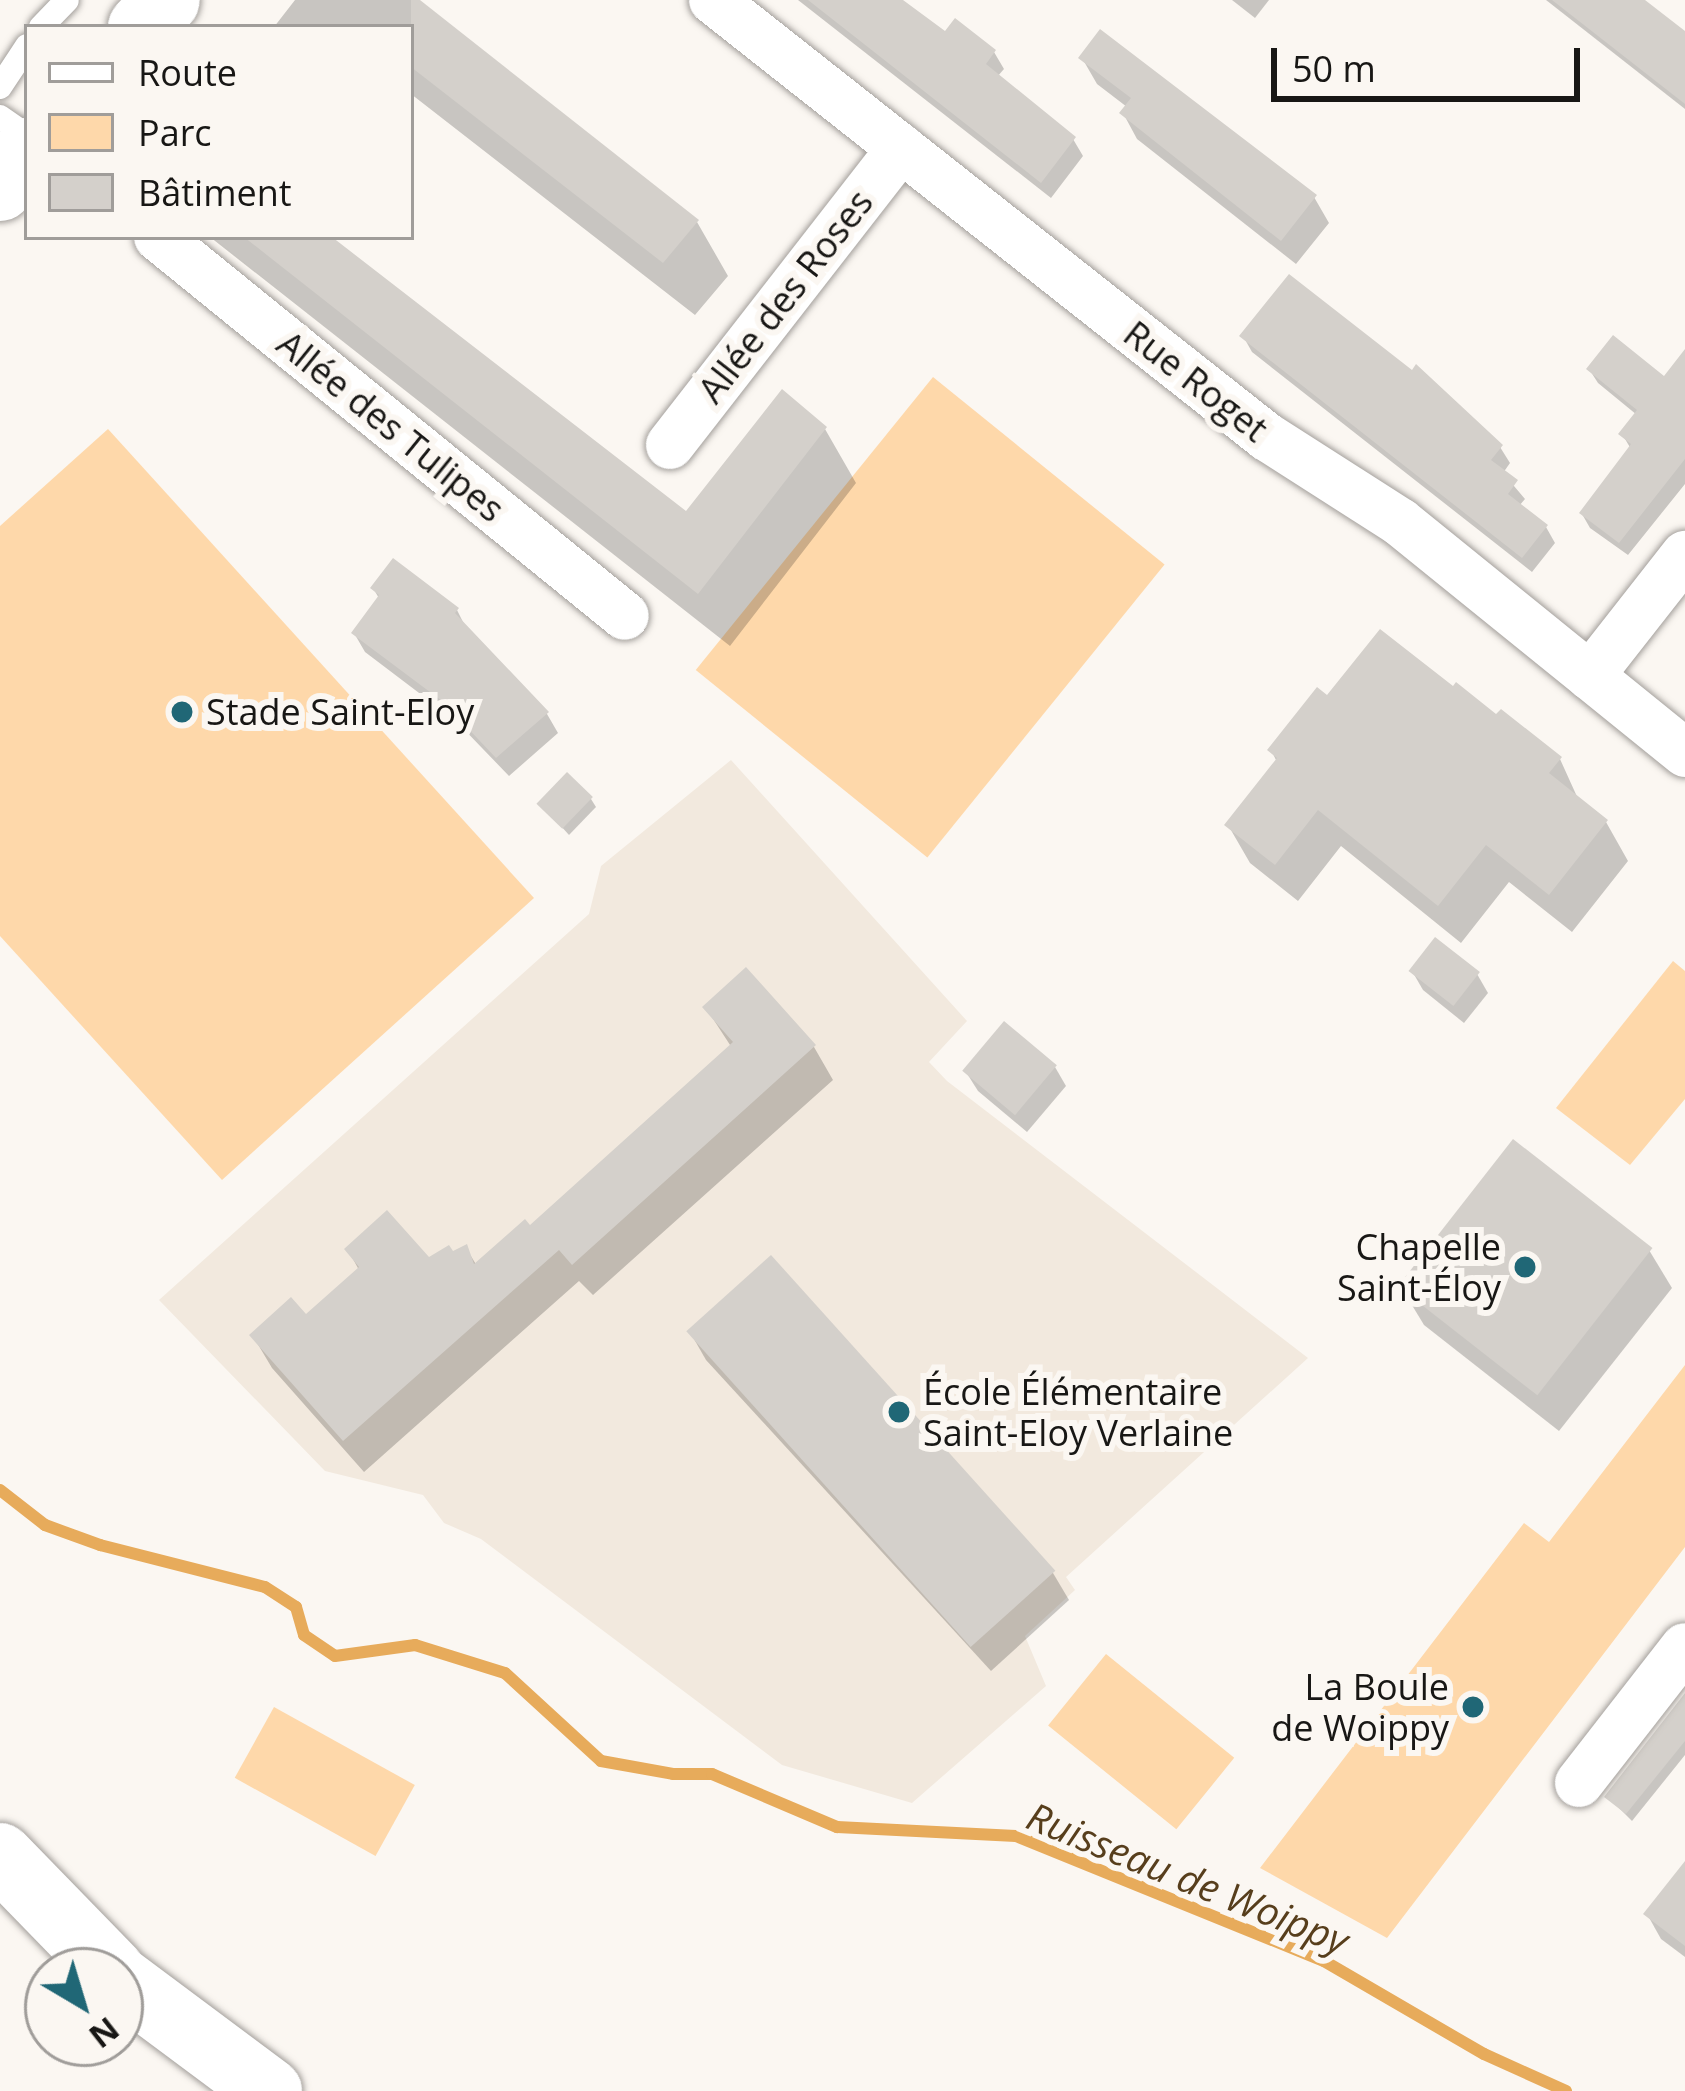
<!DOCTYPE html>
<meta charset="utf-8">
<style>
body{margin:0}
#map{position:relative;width:1685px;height:2091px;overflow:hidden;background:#fbf7f2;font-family:"Open Sans",sans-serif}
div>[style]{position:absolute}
.built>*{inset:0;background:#f2e9de}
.green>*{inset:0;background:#fed8aa;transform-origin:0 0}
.shadow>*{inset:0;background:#0003}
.stream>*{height:12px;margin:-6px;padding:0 6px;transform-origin:6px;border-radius:6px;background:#e7ab5b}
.building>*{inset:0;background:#d4d0cb;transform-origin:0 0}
.roads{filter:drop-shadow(0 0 3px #a4a09c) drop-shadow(0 0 3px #a4a09c)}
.lane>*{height:24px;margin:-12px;padding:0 12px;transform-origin:12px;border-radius:12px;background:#fff}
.street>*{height:48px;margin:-24px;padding:0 24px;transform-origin:24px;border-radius:24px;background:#fff}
.secondary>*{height:66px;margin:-33px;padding:0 33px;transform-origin:33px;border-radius:33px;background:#fff}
.primary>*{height:66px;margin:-33px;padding:0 33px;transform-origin:33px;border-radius:33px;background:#fff}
.dots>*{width:33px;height:33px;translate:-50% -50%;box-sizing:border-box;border:6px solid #fbf7f2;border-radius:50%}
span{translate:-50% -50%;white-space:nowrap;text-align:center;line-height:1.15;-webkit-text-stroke:12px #fbf7f2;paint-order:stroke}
.street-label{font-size:36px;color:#181715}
.poi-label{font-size:36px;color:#181715}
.left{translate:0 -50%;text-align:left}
.right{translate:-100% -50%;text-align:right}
.water-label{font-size:39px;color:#573e1c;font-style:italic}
.legend{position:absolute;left:24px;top:24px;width:390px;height:216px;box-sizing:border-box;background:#fbf7f2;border:3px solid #a09d9a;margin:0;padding:15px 21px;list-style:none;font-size:36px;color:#181715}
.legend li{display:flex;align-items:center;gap:24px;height:60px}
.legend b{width:60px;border:3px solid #a09d9a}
.north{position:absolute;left:24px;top:1947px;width:120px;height:120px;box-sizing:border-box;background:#fbf7f2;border:3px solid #a09d9a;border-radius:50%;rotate:142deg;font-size:33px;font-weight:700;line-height:48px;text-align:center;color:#181715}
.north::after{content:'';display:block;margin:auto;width:42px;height:54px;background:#206776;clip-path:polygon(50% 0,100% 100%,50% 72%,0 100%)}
.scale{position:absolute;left:1271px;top:48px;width:309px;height:54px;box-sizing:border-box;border:6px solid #181715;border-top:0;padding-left:15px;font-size:36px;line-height:42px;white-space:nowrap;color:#181715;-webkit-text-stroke:9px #fbf7f2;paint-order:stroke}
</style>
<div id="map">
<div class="built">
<i style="clip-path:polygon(731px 760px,967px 1021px,929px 1062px,947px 1081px,1308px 1358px,1066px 1577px,1075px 1590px,1025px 1636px,1046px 1686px,912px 1803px,782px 1765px,481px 1539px,444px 1523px,423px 1495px,325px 1471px,159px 1300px,589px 914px,601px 866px)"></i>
</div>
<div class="green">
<i style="left:933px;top:377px;width:298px;height:377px;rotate:39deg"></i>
<i style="clip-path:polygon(108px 429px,534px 898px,222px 1180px,0 936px,0 526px)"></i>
<i style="clip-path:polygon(1673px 961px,1685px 971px,1685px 1099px,1630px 1165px,1556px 1108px)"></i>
<i style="clip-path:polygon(1685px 1365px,1685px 1547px,1387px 1938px,1260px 1868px,1524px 1523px,1549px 1542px)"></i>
<i style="left:1106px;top:1654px;width:165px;height:92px;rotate:39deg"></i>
<i style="left:274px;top:1707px;width:161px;height:81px;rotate:29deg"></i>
</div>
<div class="shadow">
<i style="clip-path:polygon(295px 0,415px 0,697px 222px,728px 276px,695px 315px,411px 94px,411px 27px,274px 27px)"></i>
<i style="clip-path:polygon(798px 0,899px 0,945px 35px,994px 52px,1004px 69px,997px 77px,1073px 139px,1083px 156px,1051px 198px)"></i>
<i style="clip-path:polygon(1232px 0,1269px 0,1255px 18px)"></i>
<i style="clip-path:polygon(1546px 0,1640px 0,1685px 35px,1685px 109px)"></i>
<i style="clip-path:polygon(1082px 58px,1314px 197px,1329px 223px,1296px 264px,1137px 139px,1123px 113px,1127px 107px,1097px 84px)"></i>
<i style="clip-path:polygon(210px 237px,327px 237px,687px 515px,825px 429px,856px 483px,730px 646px)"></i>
<i style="clip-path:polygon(1243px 336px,1412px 375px,1417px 369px,1500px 447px,1510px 463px,1503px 473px,1525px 499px,1519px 506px,1546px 527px,1555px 543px,1532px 572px,1252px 352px)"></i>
<i style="clip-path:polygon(1589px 369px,1685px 380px,1685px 484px,1628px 555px,1590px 528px,1582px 514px,1631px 449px,1622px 434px,1637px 415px,1598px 383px)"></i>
<i style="clip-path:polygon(373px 588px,457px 610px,467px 630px,547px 714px,558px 733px,509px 776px,456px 721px,365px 652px,354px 633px,380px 600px)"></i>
<i style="clip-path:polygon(1327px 700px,1497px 718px,1560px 759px,1579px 801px,1606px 822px,1628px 861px,1572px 932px,1509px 882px,1461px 943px,1341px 846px,1298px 901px,1250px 863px,1228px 825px,1277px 762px,1271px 750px)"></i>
<i style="clip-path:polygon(591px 799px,596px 807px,569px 835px,540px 803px)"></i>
<i style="clip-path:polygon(1412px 971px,1477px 974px,1488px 993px,1464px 1023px,1423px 990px)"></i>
<i style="clip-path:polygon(746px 972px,814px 1047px,833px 1080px,593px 1295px,579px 1281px,364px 1472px,272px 1368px,253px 1336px,306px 1318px,359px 1270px,348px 1250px,428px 1261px,466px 1248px,477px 1266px,530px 1229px,732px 1048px,706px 1008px)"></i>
<i style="clip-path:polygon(1055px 1067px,1066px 1086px,1027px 1132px,978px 1091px,966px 1072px)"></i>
<i style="clip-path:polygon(1649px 1250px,1672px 1288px,1559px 1431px,1424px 1325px,1401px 1287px)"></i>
<i style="clip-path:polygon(690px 1332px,1053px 1573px,1069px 1600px,991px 1671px,706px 1360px)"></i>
<i style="clip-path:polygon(1685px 1698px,1685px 1755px,1632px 1821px,1608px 1797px)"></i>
<i style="clip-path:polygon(1685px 1866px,1685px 1957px,1661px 1939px,1647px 1914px)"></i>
</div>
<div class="stream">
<i style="left:0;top:1490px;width:57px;rotate:37.9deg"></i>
<i style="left:45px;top:1525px;width:59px;rotate:20deg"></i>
<i style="left:100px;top:1545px;width:170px;rotate:14.3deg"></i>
<i style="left:265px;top:1587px;width:37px;rotate:33deg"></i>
<i style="left:296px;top:1607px;width:29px;rotate:74deg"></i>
<i style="left:304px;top:1635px;width:37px;rotate:34deg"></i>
<i style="left:335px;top:1656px;width:81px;rotate:-7.8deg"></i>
<i style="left:415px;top:1645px;width:94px;rotate:17.3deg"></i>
<i style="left:505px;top:1673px;width:130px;rotate:42.5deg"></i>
<i style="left:601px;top:1761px;width:73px;rotate:10.2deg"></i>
<i style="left:673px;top:1774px;width:39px"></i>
<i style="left:712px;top:1774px;width:136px;rotate:23deg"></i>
<i style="left:837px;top:1827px;width:179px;rotate:2.9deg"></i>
<i style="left:1016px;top:1836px;width:332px;rotate:22.1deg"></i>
<i style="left:1324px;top:1961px;width:185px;rotate:30.2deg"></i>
<i style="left:1484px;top:2054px;width:90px;rotate:24.3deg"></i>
</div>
<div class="building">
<i style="clip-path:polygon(411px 0,420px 0,699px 220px,663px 263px,411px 67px)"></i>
<i style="clip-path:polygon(808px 0,903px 0,945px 31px,955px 18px,996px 50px,986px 64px,1076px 137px,1041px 183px)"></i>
<i style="clip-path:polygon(1552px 0,1645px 0,1685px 31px,1685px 104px)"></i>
<i style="clip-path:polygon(1100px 29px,1317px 195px,1281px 241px,1119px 113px,1131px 98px,1078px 58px)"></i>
<i style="clip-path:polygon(244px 237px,332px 237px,686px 511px,782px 389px,827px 427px,698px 594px)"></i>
<i style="clip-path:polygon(1289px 274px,1412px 370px,1416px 364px,1503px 445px,1491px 460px,1518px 480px,1508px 494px,1548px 525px,1522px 558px,1239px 336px)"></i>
<i style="clip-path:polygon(1613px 335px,1664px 376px,1685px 349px,1685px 459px,1619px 543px,1579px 513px,1631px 444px,1618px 434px,1637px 410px,1586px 369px)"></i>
<i style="clip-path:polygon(393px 558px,459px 608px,455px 613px,549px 712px,496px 758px,442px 701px,351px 633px,379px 595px,370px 588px)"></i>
<i style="clip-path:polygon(1380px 629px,1453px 686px,1456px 682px,1496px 714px,1501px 709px,1562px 757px,1549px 773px,1608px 820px,1549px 895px,1486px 845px,1438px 906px,1318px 810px,1275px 865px,1224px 825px,1277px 758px,1267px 750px,1317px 687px,1327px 695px)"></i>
<i style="left:567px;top:772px;width:36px;height:44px;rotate:44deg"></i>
<i style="left:1435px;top:937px;width:57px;height:43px;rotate:38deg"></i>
<i style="clip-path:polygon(746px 967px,816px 1045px,572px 1265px,559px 1250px,343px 1441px,249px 1335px,291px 1297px,306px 1314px,359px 1267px,344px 1249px,387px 1210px,429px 1257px,449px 1245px,453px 1251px,467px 1244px,474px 1264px,525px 1219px,530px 1225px,733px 1042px,702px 1007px)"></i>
<i style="left:1004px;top:1021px;width:69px;height:65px;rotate:40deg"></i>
<i style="left:1513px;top:1139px;width:177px;height:187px;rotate:38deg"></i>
<i style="left:771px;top:1255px;width:425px;height:114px;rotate:48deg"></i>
<i style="clip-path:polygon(1685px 1693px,1685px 1741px,1626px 1814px,1604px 1797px)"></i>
<i style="clip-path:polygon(1685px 1861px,1685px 1946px,1643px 1914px)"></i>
</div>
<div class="roads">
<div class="lane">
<i style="left:41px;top:27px;width:37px;rotate:-46deg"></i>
<i style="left:0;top:87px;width:49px;rotate:-56.6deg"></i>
<i style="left:0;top:117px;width:33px;rotate:35deg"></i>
</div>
<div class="street">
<i style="left:713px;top:0;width:706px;rotate:38.27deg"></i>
<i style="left:1267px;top:437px;width:158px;rotate:32.6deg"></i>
<i style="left:1400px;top:522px;width:367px;rotate:39deg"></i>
<i style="left:158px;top:237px;width:601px;rotate:39.06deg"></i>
<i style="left:670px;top:445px;width:376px;rotate:-52.1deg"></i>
<i style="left:1590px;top:676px;width:154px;rotate:-51.9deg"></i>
<i style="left:1579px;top:1783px;width:172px;rotate:-52.1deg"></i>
</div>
<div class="secondary">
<i style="left:141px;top:27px;width:37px;rotate:-46deg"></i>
<i style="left:0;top:188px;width:46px;rotate:-53.9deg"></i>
</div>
<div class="primary">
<i style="left:0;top:1856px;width:161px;rotate:45.8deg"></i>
<i style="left:120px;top:1980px;width:186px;rotate:36.7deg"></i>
</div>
</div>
<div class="dots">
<i style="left:182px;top:712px;background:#206776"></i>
<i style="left:1525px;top:1267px;background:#206776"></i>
<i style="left:899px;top:1412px;background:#206776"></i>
<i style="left:1473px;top:1707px;background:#206776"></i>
</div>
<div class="street-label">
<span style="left:785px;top:296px;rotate:-52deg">Allée des Roses</span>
<span style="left:1196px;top:381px;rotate:38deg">Rue Roget</span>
<span style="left:391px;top:426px;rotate:39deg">Allée des Tulipes</span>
</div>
<div class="poi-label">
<span class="left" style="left:206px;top:712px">Stade Saint-Eloy</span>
<span class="right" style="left:1501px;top:1267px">Chapelle<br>Saint-Éloy</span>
<span class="left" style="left:923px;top:1412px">École Élémentaire<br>Saint-Eloy Verlaine</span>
<span class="right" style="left:1449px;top:1707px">La Boule<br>de Woippy</span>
</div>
<div class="water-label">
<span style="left:1188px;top:1878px;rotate:22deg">Ruisseau de Woippy</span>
</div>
<ul class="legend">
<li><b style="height:15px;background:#fff"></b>Route</li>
<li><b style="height:33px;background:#fed8aa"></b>Parc</li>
<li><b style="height:33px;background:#d4d0cb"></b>Bâtiment</li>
</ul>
<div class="north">N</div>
<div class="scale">50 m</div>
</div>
